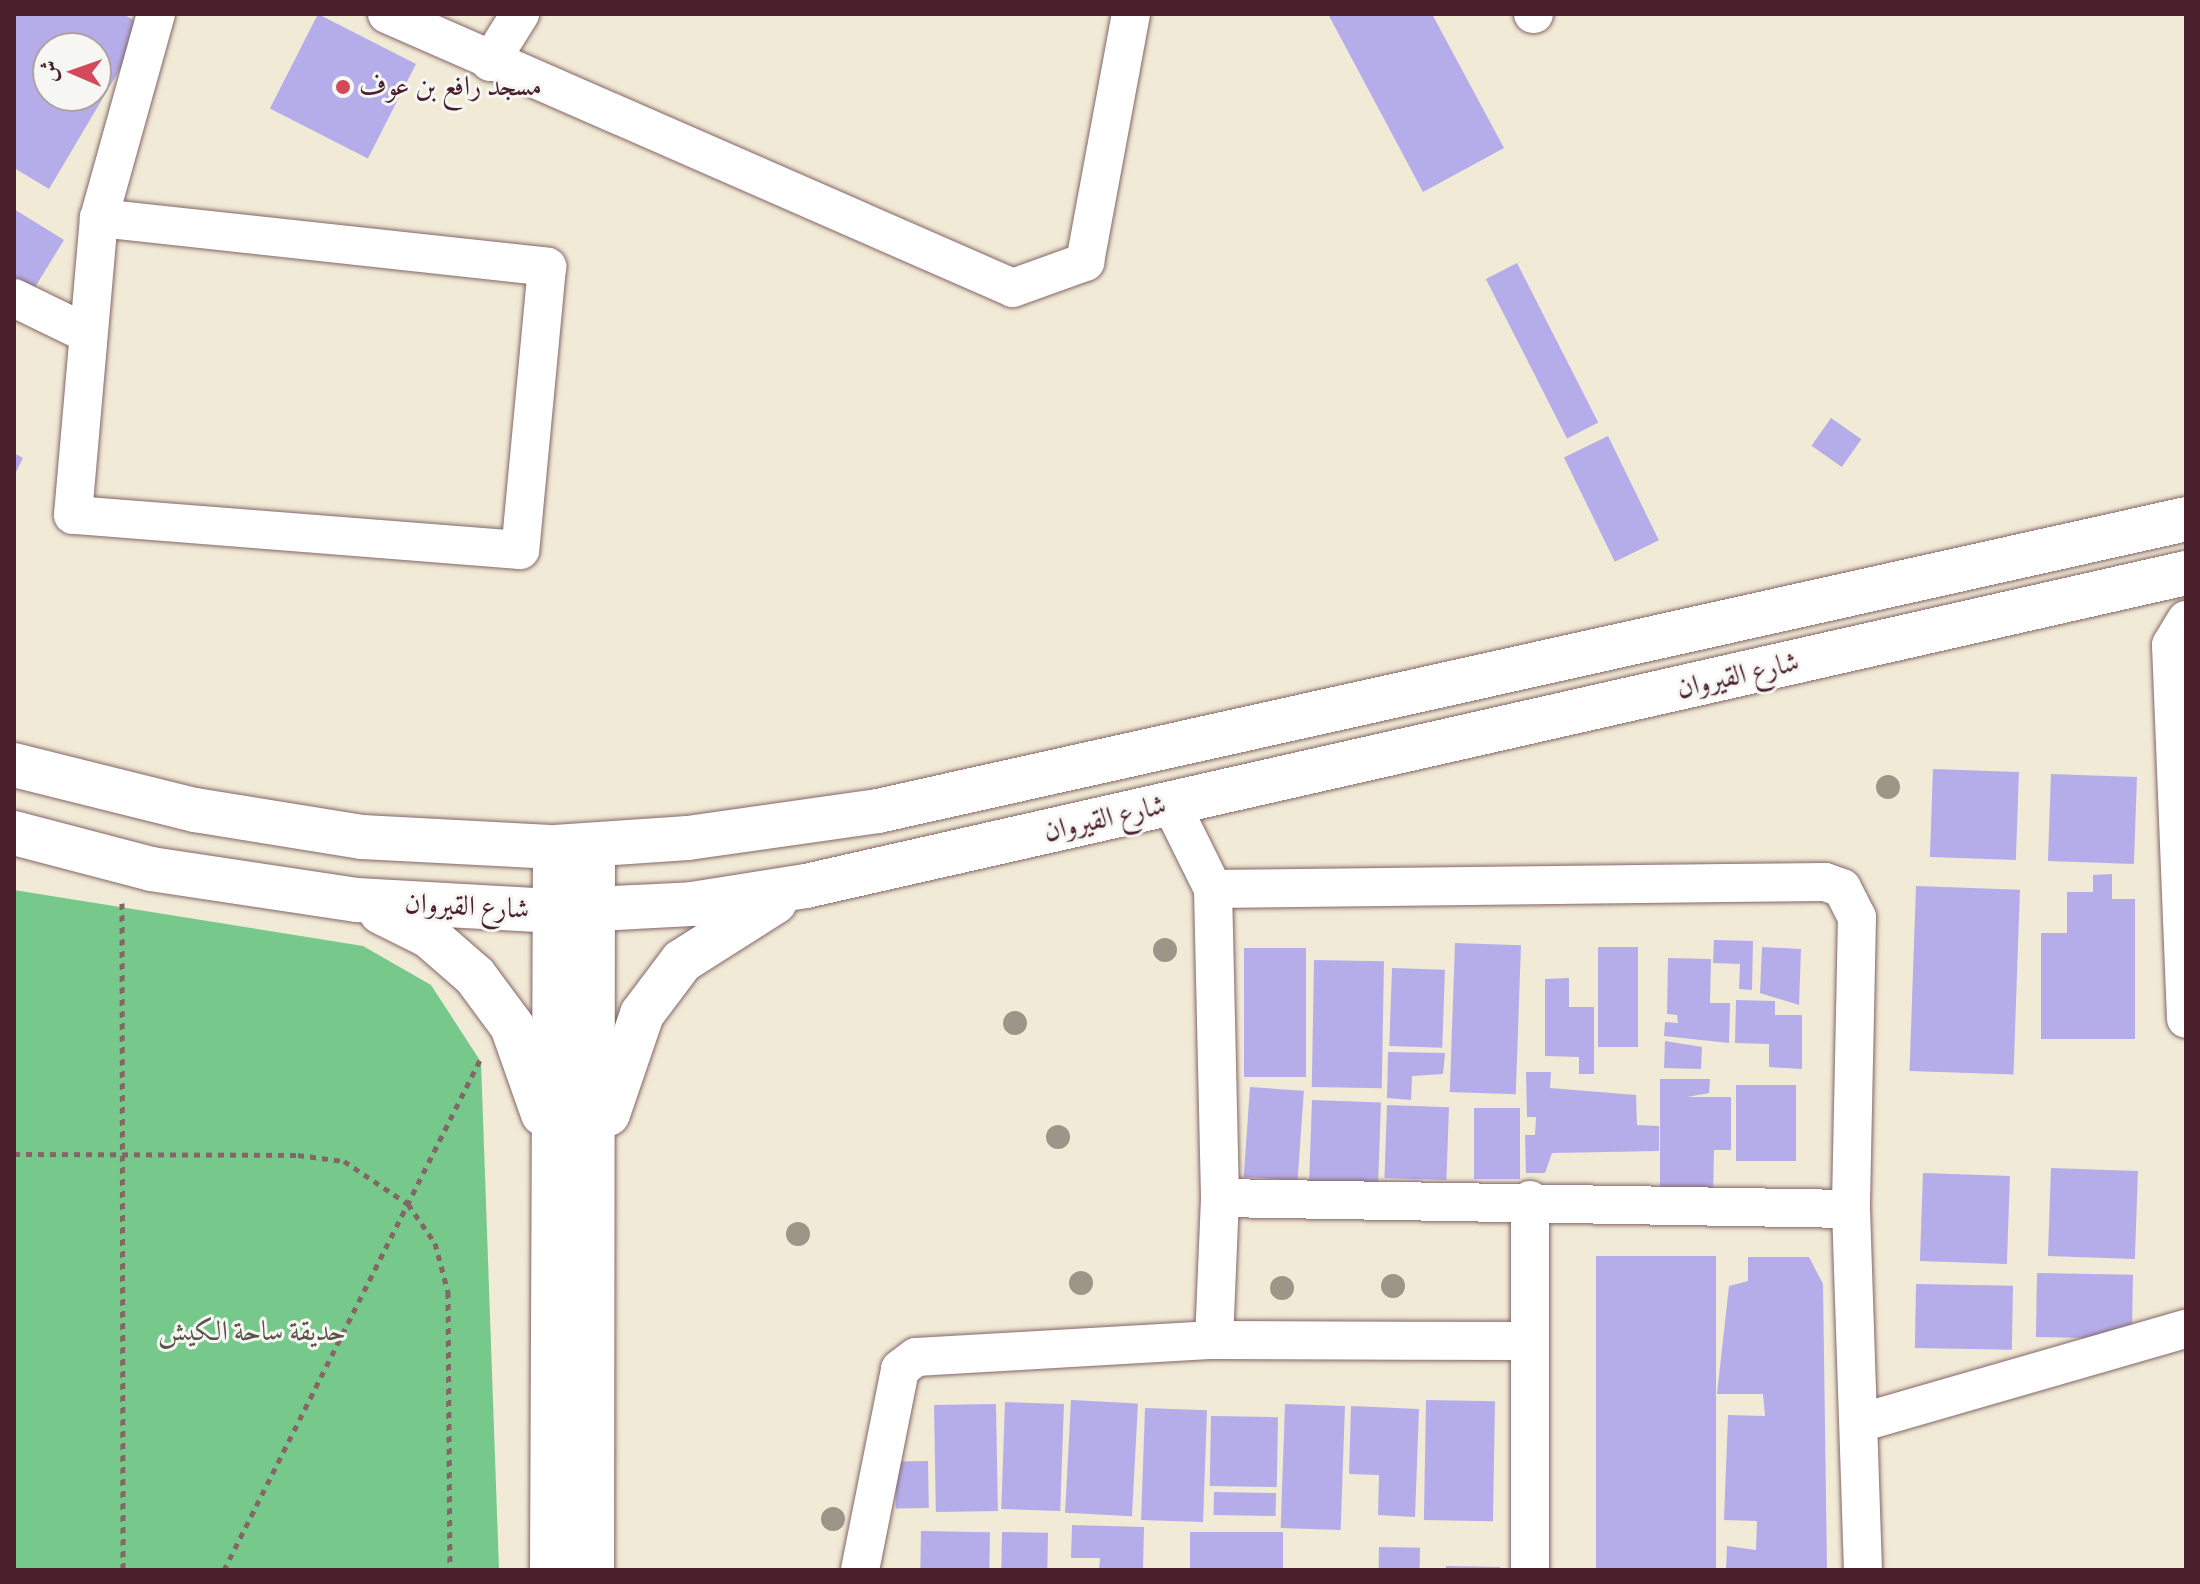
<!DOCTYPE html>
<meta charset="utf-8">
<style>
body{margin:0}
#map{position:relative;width:2200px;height:1584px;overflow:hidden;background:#f1ead6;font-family:"Libre Bodoni",Amiri,serif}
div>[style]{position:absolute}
.green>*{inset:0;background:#77c98b}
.building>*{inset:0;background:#b5adea;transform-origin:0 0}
.path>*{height:5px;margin-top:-2.5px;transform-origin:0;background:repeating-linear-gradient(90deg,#846667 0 6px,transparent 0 12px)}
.roads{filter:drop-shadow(0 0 2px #846667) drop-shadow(0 0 2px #846667)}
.minor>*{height:38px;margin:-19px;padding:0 19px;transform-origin:19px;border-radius:19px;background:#fff}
.major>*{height:44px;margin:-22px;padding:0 22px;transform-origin:22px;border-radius:22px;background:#fff}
.trees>*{width:24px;height:24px;margin:-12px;border-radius:50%;background:#9d9688}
.dots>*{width:22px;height:22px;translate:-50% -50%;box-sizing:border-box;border:4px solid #f6f6f2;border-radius:50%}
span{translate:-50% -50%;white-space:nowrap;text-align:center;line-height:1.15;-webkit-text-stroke:6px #f6f6f2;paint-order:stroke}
.poi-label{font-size:28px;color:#4a1f2b}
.left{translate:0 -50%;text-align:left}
.street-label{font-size:28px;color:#4a1f2b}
.park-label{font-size:28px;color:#585248}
.frame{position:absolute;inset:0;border:16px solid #4a1f2b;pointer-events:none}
.north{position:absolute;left:32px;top:32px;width:80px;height:80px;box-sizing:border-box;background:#f6f6f2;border:2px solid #b1a0a2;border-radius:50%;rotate:272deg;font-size:22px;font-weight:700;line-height:32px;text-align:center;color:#4a1f2b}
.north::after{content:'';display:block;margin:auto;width:28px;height:36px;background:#d1495b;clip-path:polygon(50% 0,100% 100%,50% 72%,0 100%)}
</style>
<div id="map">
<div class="green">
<i style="clip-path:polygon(14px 890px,363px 946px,431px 985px,481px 1062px,499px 1570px,14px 1570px)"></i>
</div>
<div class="building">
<i style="clip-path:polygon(evenodd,14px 14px,123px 14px,145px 27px,49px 189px,14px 168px,14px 14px,48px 48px,96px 48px,96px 96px,48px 96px,48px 48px)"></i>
<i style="left:318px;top:14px;width:110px;height:106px;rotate:27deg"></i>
<i style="clip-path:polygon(1328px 14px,1432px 14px,1504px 148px,1423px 192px)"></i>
<i style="clip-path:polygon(14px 209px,64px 240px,21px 310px,14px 306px)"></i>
<i style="left:1517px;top:263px;width:179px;height:35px;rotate:63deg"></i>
<i style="left:1831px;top:418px;width:37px;height:34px;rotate:35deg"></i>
<i style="left:1608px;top:436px;width:116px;height:49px;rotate:64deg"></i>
<i style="clip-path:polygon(14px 453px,23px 458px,14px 476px)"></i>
<i style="left:1933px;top:769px;width:86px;height:88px;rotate:2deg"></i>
<i style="left:2051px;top:774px;width:86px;height:87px;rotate:2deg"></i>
<i style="clip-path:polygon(2112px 874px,2112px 899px,2135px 899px,2135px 1039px,2041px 1039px,2041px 933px,2067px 933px,2067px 892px,2093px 892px,2093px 875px)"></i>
<i style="left:1916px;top:886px;width:104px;height:185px;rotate:2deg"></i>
<i style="clip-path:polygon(1714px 940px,1753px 941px,1752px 990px,1739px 989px,1740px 964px,1713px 963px)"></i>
<i style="left:1455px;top:943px;width:66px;height:149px;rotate:2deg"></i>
<i style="left:1598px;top:947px;width:40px;height:100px"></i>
<i style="clip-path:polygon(1762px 947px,1801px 949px,1799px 1005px,1760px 993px)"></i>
<i style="left:1244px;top:948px;width:62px;height:129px"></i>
<i style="clip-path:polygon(1668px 958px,1711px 959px,1710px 1003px,1730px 1003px,1729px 1043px,1664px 1036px,1665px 1022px,1678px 1023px,1677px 1015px,1667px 1014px)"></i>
<i style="left:1314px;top:960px;width:70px;height:127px;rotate:1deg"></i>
<i style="left:1392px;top:968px;width:53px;height:78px;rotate:2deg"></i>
<i style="clip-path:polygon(1569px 978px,1569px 1007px,1594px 1007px,1594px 1074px,1579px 1074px,1579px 1057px,1545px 1056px,1545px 979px)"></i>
<i style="clip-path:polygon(1736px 1000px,1775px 1001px,1775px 1015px,1802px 1015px,1802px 1069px,1769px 1067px,1769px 1044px,1735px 1043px)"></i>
<i style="clip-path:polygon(1665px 1041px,1702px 1047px,1701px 1069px,1664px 1068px)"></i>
<i style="clip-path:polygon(1388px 1052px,1445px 1053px,1443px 1074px,1412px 1076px,1411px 1100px,1387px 1098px)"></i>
<i style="clip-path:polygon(1526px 1072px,1551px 1072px,1550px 1088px,1636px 1095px,1637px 1125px,1659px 1126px,1659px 1151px,1552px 1153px,1545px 1173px,1526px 1173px,1525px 1135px,1535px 1135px,1536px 1117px,1527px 1117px)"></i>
<i style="clip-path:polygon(1660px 1079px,1710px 1079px,1709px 1093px,1687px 1097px,1731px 1097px,1731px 1150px,1714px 1150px,1713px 1195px,1660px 1195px)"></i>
<i style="left:1736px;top:1085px;width:60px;height:76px"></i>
<i style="left:1250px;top:1087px;width:54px;height:90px;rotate:4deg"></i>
<i style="left:1312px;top:1100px;width:69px;height:90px;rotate:2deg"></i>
<i style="left:1387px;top:1105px;width:62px;height:73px;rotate:2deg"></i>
<i style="left:1474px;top:1108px;width:46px;height:71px"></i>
<i style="left:2051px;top:1168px;width:87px;height:88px;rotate:2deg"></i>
<i style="left:1923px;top:1173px;width:87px;height:88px;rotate:2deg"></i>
<i style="left:1716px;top:1256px;width:314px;height:120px;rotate:90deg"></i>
<i style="clip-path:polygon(1748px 1257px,1809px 1257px,1823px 1284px,1827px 1570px,1726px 1570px,1727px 1546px,1756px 1550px,1757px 1521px,1724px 1520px,1728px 1415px,1765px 1416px,1763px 1394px,1717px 1394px,1729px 1286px,1748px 1281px)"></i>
<i style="left:2037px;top:1273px;width:96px;height:64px;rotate:1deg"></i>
<i style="left:1916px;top:1284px;width:97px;height:64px;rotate:1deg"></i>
<i style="left:1071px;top:1400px;width:67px;height:113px;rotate:3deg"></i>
<i style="left:1426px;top:1400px;width:69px;height:120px;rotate:1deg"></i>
<i style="left:1005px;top:1402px;width:59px;height:107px;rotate:2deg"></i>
<i style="left:996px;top:1404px;width:107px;height:62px;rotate:89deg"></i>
<i style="left:1285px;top:1404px;width:60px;height:124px;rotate:2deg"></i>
<i style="clip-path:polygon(1351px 1406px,1419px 1409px,1415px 1517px,1378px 1515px,1379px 1475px,1349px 1474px)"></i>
<i style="left:1145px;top:1408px;width:62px;height:112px;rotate:2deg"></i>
<i style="left:1211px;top:1416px;width:67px;height:70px;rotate:1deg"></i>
<i style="left:928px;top:1461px;width:47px;height:33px;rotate:89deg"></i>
<i style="left:1214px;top:1492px;width:62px;height:23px;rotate:1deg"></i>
<i style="clip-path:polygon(1072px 1525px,1144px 1527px,1143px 1570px,1099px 1570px,1100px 1558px,1071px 1558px)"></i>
<i style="left:921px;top:1531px;width:69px;height:39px;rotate:1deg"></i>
<i style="left:1002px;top:1532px;width:46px;height:38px;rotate:1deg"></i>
<i style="left:1190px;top:1532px;width:93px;height:38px"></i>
<i style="left:1379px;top:1547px;width:41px;height:23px;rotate:1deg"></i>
<i style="clip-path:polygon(1446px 1566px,1500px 1567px,1500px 1570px,1446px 1570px)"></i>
</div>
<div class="path">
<i style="left:122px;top:903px;width:667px;rotate:89.91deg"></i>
<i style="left:14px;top:1154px;width:284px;rotate:0.2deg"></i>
<i style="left:298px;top:1155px;width:46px;rotate:7.4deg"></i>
<i style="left:344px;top:1161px;width:77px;rotate:33.9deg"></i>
<i style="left:408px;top:1204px;width:47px;rotate:55.3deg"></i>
<i style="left:435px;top:1243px;width:51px;rotate:75.1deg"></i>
<i style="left:448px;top:1292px;width:278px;rotate:89.6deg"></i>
<i style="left:224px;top:1570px;width:573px;rotate:-63.35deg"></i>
</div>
<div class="roads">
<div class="minor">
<i style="left:387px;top:14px;width:683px;rotate:23.64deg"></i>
<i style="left:1013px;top:288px;width:77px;rotate:-19.9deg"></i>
<i style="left:1085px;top:262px;width:252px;rotate:-79.5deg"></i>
<i style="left:1533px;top:14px;width:1px"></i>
<i style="left:490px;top:62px;width:57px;rotate:-58deg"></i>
<i style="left:99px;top:218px;width:451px;rotate:6.2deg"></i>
<i style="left:547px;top:267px;width:284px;rotate:95.4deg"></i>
<i style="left:520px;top:550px;width:448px;rotate:-175.5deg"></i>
<i style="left:73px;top:515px;width:298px;rotate:-85deg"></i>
<i style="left:99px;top:218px;width:212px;rotate:-74.4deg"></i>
<i style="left:14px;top:298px;width:80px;rotate:25.9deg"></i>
<i style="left:2186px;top:620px;width:29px;rotate:121deg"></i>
<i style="left:2171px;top:645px;width:374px;rotate:87.7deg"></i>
<i style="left:1171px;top:804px;width:95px;rotate:63.7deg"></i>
<i style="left:1213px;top:889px;width:309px;rotate:88.7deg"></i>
<i style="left:1220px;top:1198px;width:142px;rotate:92.4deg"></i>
<i style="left:1213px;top:889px;width:612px;rotate:-0.66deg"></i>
<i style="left:1825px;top:882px;width:18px;rotate:19deg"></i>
<i style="left:1842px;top:888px;width:33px;rotate:63deg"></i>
<i style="left:1857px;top:917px;width:292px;rotate:91.2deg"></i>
<i style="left:1851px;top:1209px;width:361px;rotate:88.1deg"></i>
<i style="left:1220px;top:1198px;width:631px;rotate:1deg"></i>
<i style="left:1530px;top:1200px;width:370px;rotate:90deg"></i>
<i style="left:1863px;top:1422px;width:336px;rotate:-16.1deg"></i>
<i style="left:860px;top:1570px;width:205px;rotate:-78.7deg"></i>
<i style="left:900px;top:1369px;width:20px;rotate:-37deg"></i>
<i style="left:916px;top:1357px;width:298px;rotate:-3.3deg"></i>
<i style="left:1214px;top:1340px;width:314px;rotate:0.2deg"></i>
</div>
<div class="major">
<i style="left:14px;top:765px;width:187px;rotate:14deg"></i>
<i style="left:195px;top:810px;width:169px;rotate:9.2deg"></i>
<i style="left:362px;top:837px;width:193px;rotate:3deg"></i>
<i style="left:555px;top:847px;width:133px;rotate:-3.9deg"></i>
<i style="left:688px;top:838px;width:192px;rotate:-8.1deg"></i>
<i style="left:878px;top:811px;width:1340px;rotate:-12.58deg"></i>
<i style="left:14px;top:833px;width:142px;rotate:14.7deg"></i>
<i style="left:151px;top:869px;width:208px;rotate:8.6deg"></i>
<i style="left:357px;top:900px;width:199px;rotate:3.2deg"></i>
<i style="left:556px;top:911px;width:136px;rotate:-2.9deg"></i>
<i style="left:692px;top:904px;width:115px;rotate:-9deg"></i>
<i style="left:806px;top:886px;width:1415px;rotate:-12.78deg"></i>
<i style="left:381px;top:912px;width:54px;rotate:26.6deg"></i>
<i style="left:429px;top:936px;width:61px;rotate:41deg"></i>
<i style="left:475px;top:976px;width:62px;rotate:53.5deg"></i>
<i style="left:512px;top:1026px;width:93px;rotate:70.6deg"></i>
<i style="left:608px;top:1114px;width:106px;rotate:-71.2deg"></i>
<i style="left:642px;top:1014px;width:66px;rotate:-53deg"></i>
<i style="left:682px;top:961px;width:110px;rotate:-32.4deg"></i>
<i style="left:552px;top:1570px;width:723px;rotate:-89.76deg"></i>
<i style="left:592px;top:1570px;width:725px;rotate:-89.92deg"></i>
</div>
</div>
<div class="trees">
<i style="left:1888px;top:787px"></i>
<i style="left:1165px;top:950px"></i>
<i style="left:1015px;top:1023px"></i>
<i style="left:1058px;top:1137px"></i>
<i style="left:798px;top:1234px"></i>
<i style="left:1081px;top:1283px"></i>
<i style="left:1393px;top:1286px"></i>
<i style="left:1282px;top:1288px"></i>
<i style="left:833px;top:1519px"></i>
</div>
<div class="dots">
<i style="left:343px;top:87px;background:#d1495b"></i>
</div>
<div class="poi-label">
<span class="left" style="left:359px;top:87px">مسجد رافع بن عوف</span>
</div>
<div class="street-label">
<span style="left:1738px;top:676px;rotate:-13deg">شارع القيروان</span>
<span style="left:1105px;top:819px;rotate:-13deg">شارع القيروان</span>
<span style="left:467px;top:907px;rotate:3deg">شارع القيروان</span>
</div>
<div class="park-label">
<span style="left:252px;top:1332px">حديقة ساحة الكيش</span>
</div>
<div class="frame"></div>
<div class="north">ش</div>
</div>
